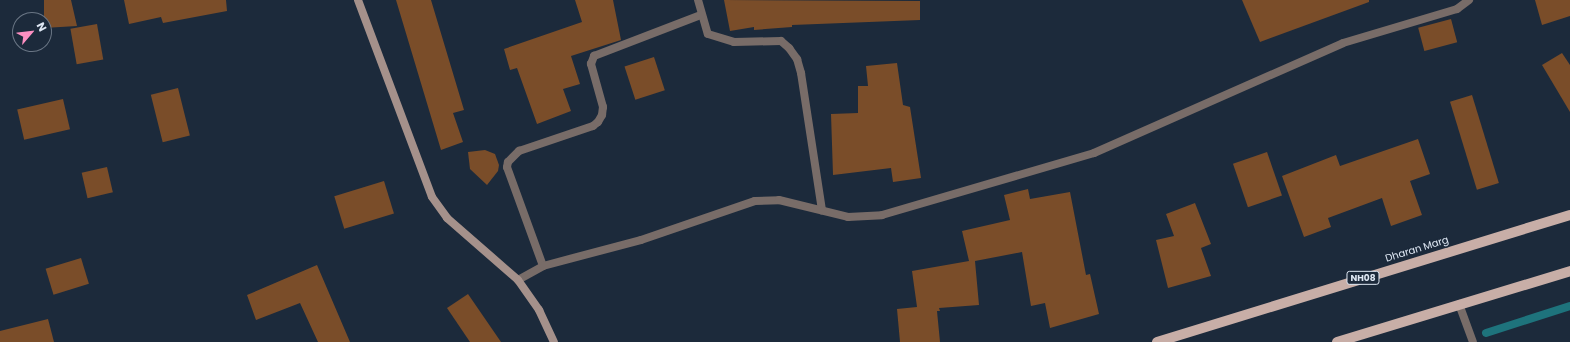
<!DOCTYPE html>
<style>
body{margin:0}
#map{position:relative;width:1570px;height:342px;overflow:hidden;background:#1c2a3b;font-family:Poppins,sans-serif}
div>[style]{position:absolute}
.stream>*{height:8px;margin:-4px;padding:0 4px;transform-origin:4px;border-radius:4px;background:#1e737c}
.building>*{inset:0;background:#7a4d29;transform-origin:0 0}
.street>*{height:8px;margin:-4px;padding:0 4px;transform-origin:4px;border-radius:4px;background:#786c68}
.secondary>*{height:8px;margin:-4px;padding:0 4px;transform-origin:4px;border-radius:4px;background:#a5918b}
.primary>*{height:10px;margin:-5px;padding:0 5px;transform-origin:5px;border-radius:5px;background:#c8aea7}
span{translate:-50% -50%;white-space:nowrap;text-align:center;line-height:1.15;-webkit-text-stroke:3px #1c2a3b;paint-order:stroke}
.shield-label span{padding:1px 3px;background:#1c2a3b;border:1px solid;border-radius:3px;-webkit-text-stroke-width:0}
.shield-label{font-size:9px;color:#dfe8f4;font-weight:700}
.street-label{font-size:10px;color:#dfe8f4}
.north{position:absolute;left:12px;top:12px;width:40px;height:40px;box-sizing:border-box;background:#1c2a3b;border:1px solid #6a7685;border-radius:50%;rotate:62deg;font-size:11px;font-weight:700;line-height:16px;text-align:center;color:#dfe8f4}
.north::after{content:'';display:block;margin:auto;width:14px;height:18px;background:#fc8fc1;clip-path:polygon(50% 0,100% 100%,50% 72%,0 100%)}
</style>
<div id="map">
<div class="stream">
<i style="left:1486px;top:333px;width:88px;rotate:-17.8deg"></i>
</div>
<div class="building">
<i style="clip-path:polygon(44px 0,71px 0,77px 26px,44px 28px)"></i>
<i style="clip-path:polygon(124px 0,226px 0,227px 11px,163px 23px,161px 17px,129px 24px)"></i>
<i style="clip-path:polygon(396px 0,431px 0,464px 110px,453px 113px,463px 142px,441px 150px)"></i>
<i style="clip-path:polygon(575px 0,613px 0,621px 40px,571px 56px,580px 84px,563px 89px,571px 111px,537px 124px,517px 68px,510px 70px,504px 49px,582px 22px)"></i>
<i style="clip-path:polygon(724px 0,920px 1px,920px 20px,792px 25px,792px 27px,754px 30px,754px 27px,730px 31px)"></i>
<i style="clip-path:polygon(1242px 0,1369px 0,1369px 2px,1260px 42px)"></i>
<i style="clip-path:polygon(1535px 0,1570px 0,1570px 16px,1542px 25px)"></i>
<i style="left:1451px;top:19px;width:24px;height:34px;rotate:75deg"></i>
<i style="left:97px;top:24px;width:36px;height:27px;rotate:80deg"></i>
<i style="clip-path:polygon(1562px 53px,1570px 65px,1570px 112px,1542px 65px)"></i>
<i style="left:654px;top:57px;width:35px;height:31px;rotate:72deg"></i>
<i style="clip-path:polygon(897px 63px,903px 105px,910px 107px,921px 178px,893px 182px,891px 168px,833px 175px,831px 114px,858px 113px,858px 86px,868px 86px,866px 66px)"></i>
<i style="left:178px;top:88px;width:49px;height:28px;rotate:76deg"></i>
<i style="left:1472px;top:95px;width:92px;height:23px;rotate:73deg"></i>
<i style="left:63px;top:99px;width:31px;height:47px;rotate:77deg"></i>
<i style="clip-path:polygon(1418px 139px,1430px 174px,1410px 181px,1422px 215px,1391px 226px,1382px 198px,1328px 218px,1331px 227px,1304px 237px,1282px 176px,1336px 155px,1340px 166px)"></i>
<i style="clip-path:polygon(485px 150px,495px 154px,499px 165px,498px 171px,487px 185px,470px 169px,468px 152px)"></i>
<i style="left:1267px;top:152px;width:46px;height:36px;rotate:71deg"></i>
<i style="left:107px;top:167px;width:26px;height:26px;rotate:77deg"></i>
<i style="left:384px;top:181px;width:34px;height:52px;rotate:73deg"></i>
<i style="clip-path:polygon(1028px 189px,1030px 199px,1070px 192px,1086px 275px,1090px 274px,1099px 314px,1050px 328px,1045px 303px,1031px 306px,1022px 252px,975px 261px,979px 305px,939px 308px,940px 311px,937px 311px,940px 342px,900px 342px,897px 309px,917px 307px,912px 271px,969px 261px,962px 231px,1010px 220px,1004px 195px)"></i>
<i style="clip-path:polygon(1195px 203px,1211px 244px,1201px 248px,1211px 276px,1168px 288px,1156px 240px,1174px 236px,1166px 214px)"></i>
<i style="left:81px;top:258px;width:27px;height:37px;rotate:73deg"></i>
<i style="clip-path:polygon(317px 265px,350px 342px,318px 342px,300px 303px,256px 320px,247px 295px)"></i>
<i style="clip-path:polygon(468px 294px,501px 342px,470px 342px,447px 308px)"></i>
<i style="clip-path:polygon(48px 319px,54px 342px,0 342px,0 331px)"></i>
</div>
<div class="street">
<i style="left:698px;top:0;width:35px;rotate:74deg"></i>
<i style="left:708px;top:34px;width:27px;rotate:17deg"></i>
<i style="left:734px;top:42px;width:47px;rotate:-1.2deg"></i>
<i style="left:781px;top:41px;width:11px;rotate:41deg"></i>
<i style="left:789px;top:48px;width:14px;rotate:54deg"></i>
<i style="left:797px;top:59px;width:15px;rotate:74deg"></i>
<i style="left:801px;top:73px;width:139px;rotate:81.3deg"></i>
<i style="left:543px;top:266px;width:105px;rotate:-110deg"></i>
<i style="left:507px;top:167px;width:5px;rotate:-79deg"></i>
<i style="left:508px;top:162px;width:16px;rotate:-45deg"></i>
<i style="left:519px;top:151px;width:78px;rotate:-18.7deg"></i>
<i style="left:593px;top:126px;width:6px;rotate:-39deg"></i>
<i style="left:598px;top:122px;width:8px;rotate:-60deg"></i>
<i style="left:602px;top:115px;width:8px;rotate:-83deg"></i>
<i style="left:603px;top:107px;width:45px;rotate:-105.6deg"></i>
<i style="left:591px;top:64px;width:9px;rotate:-69deg"></i>
<i style="left:594px;top:56px;width:115px;rotate:-21deg"></i>
<i style="left:518px;top:280px;width:29px;rotate:-29deg"></i>
<i style="left:543px;top:266px;width:101px;rotate:-14.9deg"></i>
<i style="left:641px;top:240px;width:120px;rotate:-18.9deg"></i>
<i style="left:755px;top:201px;width:24px;rotate:-2deg"></i>
<i style="left:779px;top:200px;width:71px;rotate:13.8deg"></i>
<i style="left:848px;top:217px;width:34px;rotate:-3deg"></i>
<i style="left:882px;top:215px;width:221px;rotate:-16.3deg"></i>
<i style="left:1094px;top:153px;width:272px;rotate:-23.8deg"></i>
<i style="left:1343px;top:43px;width:119px;rotate:-16.6deg"></i>
<i style="left:1457px;top:9px;width:15px;rotate:-37deg"></i>
<i style="left:1459px;top:304px;width:40px;rotate:69.8deg"></i>
</div>
<div class="secondary">
<i style="left:358px;top:0;width:210px;rotate:69.4deg"></i>
<i style="left:432px;top:197px;width:26px;rotate:54deg"></i>
<i style="left:447px;top:218px;width:94px;rotate:41.1deg"></i>
<i style="left:518px;top:280px;width:37px;rotate:55deg"></i>
<i style="left:539px;top:310px;width:35px;rotate:65deg"></i>
</div>
<div class="primary">
<i style="left:1157px;top:342px;width:432px;rotate:-17.1deg"></i>
<i style="left:1337px;top:342px;width:244px;rotate:-16.9deg"></i>
</div>
<div class="shield-label">
<span style="left:1363px;top:278px">NH08</span>
</div>
<div class="street-label">
<span style="left:1417px;top:249px;rotate:-17deg">Dharan Marg</span>
</div>
<div class="north">N</div>
</div>
